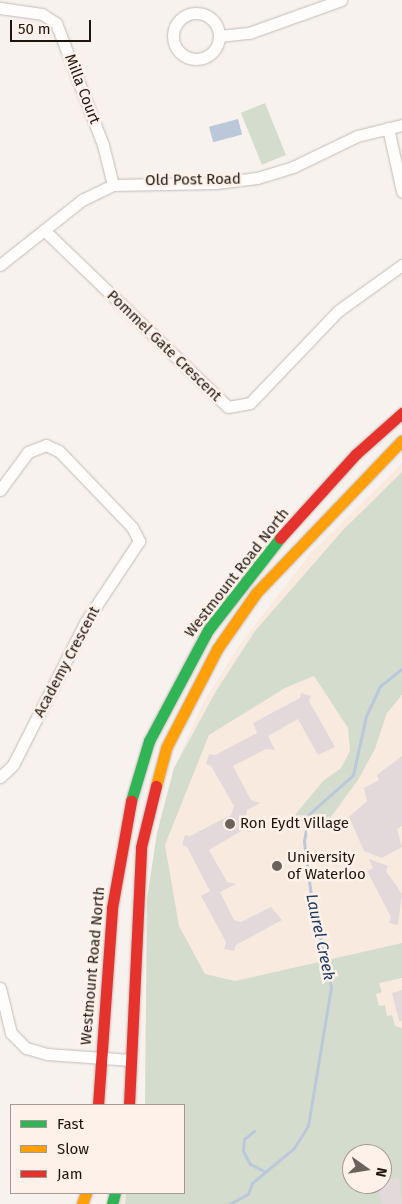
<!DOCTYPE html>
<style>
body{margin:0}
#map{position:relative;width:402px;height:1204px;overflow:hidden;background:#f8f2ee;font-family:"Fira Sans",sans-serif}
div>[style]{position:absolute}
.built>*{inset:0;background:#f9eae0}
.green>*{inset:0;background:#d4ddcd;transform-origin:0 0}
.water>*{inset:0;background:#bbc8da;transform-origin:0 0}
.stream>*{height:3px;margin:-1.5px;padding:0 1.5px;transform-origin:1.5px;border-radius:1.5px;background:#bbc8da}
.building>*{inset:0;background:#e3d9da}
.roads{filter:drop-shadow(0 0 1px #c3bbb6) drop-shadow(0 0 1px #c3bbb6)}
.street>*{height:11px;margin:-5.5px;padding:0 5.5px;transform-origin:5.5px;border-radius:5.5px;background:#fefdfc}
.street>.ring{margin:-5.5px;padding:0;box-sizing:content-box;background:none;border:11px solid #fefdfc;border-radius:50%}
.fast>*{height:11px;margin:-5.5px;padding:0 5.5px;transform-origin:5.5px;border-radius:5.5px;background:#30b455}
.slow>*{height:11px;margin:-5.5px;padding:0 5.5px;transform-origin:5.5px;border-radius:5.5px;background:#ff9f0a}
.jam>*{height:11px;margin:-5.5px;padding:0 5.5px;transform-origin:5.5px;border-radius:5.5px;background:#e5322d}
.dots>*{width:14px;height:14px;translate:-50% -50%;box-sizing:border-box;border:2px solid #fdf1e9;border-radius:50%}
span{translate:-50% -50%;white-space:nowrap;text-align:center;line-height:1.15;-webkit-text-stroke:5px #fdf1e9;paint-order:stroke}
.street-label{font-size:15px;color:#1f150e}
.poi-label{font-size:15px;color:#1f150e}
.left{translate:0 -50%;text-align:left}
.water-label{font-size:16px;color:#1c3b61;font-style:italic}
.legend{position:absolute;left:10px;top:1104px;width:175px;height:90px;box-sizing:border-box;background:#fdf1e9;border:1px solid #a49991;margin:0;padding:6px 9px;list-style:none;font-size:15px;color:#1f150e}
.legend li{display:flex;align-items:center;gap:10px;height:25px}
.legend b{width:25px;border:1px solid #a49991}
.north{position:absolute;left:342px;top:1144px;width:50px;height:50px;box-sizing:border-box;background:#fdf1e9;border:1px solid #a49991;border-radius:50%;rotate:103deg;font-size:14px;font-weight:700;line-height:20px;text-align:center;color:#1f150e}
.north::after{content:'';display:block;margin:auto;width:18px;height:22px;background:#6b625c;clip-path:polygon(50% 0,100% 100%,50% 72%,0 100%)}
.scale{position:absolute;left:10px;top:20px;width:81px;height:22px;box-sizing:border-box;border:2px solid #1f150e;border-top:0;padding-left:6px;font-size:15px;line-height:18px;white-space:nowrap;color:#1f150e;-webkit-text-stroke:4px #fdf1e9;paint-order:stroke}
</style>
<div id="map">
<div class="built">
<i style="clip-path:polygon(evenodd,402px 463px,402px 1204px,120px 1204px,123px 1193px,184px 1193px,184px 1105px,145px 1105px,147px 899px,157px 833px,174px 768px,203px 703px,238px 647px,310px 554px,402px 463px,352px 1154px,382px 1154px,382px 1184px,352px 1184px,352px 1154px)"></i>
</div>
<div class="green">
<i style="left:265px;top:103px;width:56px;height:26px;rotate:68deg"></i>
<i style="clip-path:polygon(evenodd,402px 472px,402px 695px,387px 713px,375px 749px,358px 780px,328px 821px,294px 816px,323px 781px,341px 768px,350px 751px,348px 728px,314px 676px,285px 688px,209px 735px,165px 845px,179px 926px,205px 974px,235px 981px,402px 943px,402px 978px,379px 983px,382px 992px,376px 994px,379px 1006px,385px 1005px,387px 1016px,392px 1015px,395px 1026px,402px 1028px,402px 1204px,125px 1204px,126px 1193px,184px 1193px,184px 1105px,145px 1105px,147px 899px,157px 833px,174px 768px,216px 691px,255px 631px,343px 530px,402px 472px,352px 1154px,382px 1154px,382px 1184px,352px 1184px,352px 1154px)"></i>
</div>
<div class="water">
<i style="left:238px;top:119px;width:16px;height:30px;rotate:75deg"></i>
</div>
<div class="stream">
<i style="left:254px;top:1131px;width:13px;rotate:141deg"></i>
<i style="left:244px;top:1139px;width:12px;rotate:95deg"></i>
<i style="left:243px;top:1151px;width:15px;rotate:62deg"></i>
<i style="left:250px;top:1164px;width:16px;rotate:27deg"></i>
<i style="left:229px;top:1204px;width:21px;rotate:-28deg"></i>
<i style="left:248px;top:1194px;width:12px;rotate:-70deg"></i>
<i style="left:252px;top:1183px;width:55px;rotate:-39.8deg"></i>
<i style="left:294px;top:1148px;width:26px;rotate:-58deg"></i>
<i style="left:308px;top:1126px;width:141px;rotate:-80.6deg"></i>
<i style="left:331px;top:987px;width:93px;rotate:-102.4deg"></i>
<i style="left:311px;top:896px;width:55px;rotate:-97.3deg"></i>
<i style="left:304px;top:841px;width:27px;rotate:-80deg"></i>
<i style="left:309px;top:814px;width:59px;rotate:-41.6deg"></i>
<i style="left:353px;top:775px;width:60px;rotate:-77.6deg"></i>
<i style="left:366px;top:716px;width:33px;rotate:-65deg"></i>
<i style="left:380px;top:686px;width:28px;rotate:-38deg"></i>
</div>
<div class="building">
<i style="clip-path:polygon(301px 693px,311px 696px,309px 701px,335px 747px,318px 755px,298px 719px,268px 736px,275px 750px,266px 749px,233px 766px,251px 800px,260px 803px,247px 810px,245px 820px,251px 832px,243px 830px,209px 850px,227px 882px,236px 884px,220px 892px,234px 920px,241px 922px,271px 907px,282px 920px,236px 945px,234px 951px,224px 949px,226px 942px,201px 896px,210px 891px,187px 847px,182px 845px,185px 835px,190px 836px,231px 815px,234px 806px,211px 766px,206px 764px,209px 754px,215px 755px,257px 733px,253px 723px,300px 698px)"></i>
<i style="clip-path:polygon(402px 756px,402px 826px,397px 829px,402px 847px,382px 858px,364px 851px,349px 817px,367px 801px,364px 788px,379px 780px,377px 775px)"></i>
<i style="clip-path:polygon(369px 859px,388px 866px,386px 871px,402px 894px,398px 925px,389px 923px,391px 917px,367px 871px,373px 868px)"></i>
<i style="clip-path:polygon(402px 990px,402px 1021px,399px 1021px,392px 993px)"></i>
<i style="clip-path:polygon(399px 1177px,402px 1204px,382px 1204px,377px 1184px)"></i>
</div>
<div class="roads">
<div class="street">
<i style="left:0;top:8px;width:42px;rotate:8.1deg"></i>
<i style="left:42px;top:14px;width:17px;rotate:33deg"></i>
<i style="left:56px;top:23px;width:131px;rotate:68.9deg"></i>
<i style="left:103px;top:145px;width:41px;rotate:76deg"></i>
<i class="ring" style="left:173px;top:13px;width:35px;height:35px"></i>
<i style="left:219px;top:36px;width:30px;rotate:-6deg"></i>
<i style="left:249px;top:33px;width:98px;rotate:-19.7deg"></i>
<i style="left:388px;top:128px;width:65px;rotate:77.5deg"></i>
<i style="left:44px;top:230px;width:255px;rotate:43.9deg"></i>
<i style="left:228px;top:407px;width:22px;rotate:-10deg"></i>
<i style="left:250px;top:403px;width:127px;rotate:-46.3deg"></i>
<i style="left:338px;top:311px;width:79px;rotate:-35.7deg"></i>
<i style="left:0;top:265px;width:105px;rotate:-38.4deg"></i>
<i style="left:82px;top:200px;width:34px;rotate:-26deg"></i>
<i style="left:113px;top:185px;width:103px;rotate:-1.1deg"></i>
<i style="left:216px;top:183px;width:41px;rotate:-7deg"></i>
<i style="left:257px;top:178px;width:38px;rotate:-17deg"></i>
<i style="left:293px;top:167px;width:71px;rotate:-25.8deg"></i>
<i style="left:357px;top:136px;width:46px;rotate:-13.7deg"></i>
<i style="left:0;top:490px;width:47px;rotate:-53.6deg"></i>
<i style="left:28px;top:452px;width:19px;rotate:-21deg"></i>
<i style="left:46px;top:445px;width:14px;rotate:25deg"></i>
<i style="left:59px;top:451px;width:105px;rotate:46.2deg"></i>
<i style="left:132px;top:527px;width:16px;rotate:63deg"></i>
<i style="left:139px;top:541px;width:96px;rotate:123.5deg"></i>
<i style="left:86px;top:621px;width:161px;rotate:116.9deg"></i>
<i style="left:13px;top:765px;width:18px;rotate:137deg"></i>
<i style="left:0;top:988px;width:46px;rotate:76.3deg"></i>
<i style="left:11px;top:1033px;width:21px;rotate:45deg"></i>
<i style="left:26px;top:1048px;width:22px;rotate:16deg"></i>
<i style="left:47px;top:1054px;width:84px;rotate:4.1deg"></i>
</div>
<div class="fast">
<i style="left:131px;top:801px;width:63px;rotate:-73.3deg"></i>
<i style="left:149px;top:741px;width:126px;rotate:-62deg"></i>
<i style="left:208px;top:630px;width:117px;rotate:-52deg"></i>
<i style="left:112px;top:1204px;width:11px;rotate:-75deg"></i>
</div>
<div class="slow">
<i style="left:156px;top:786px;width:39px;rotate:-75deg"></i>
<i style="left:166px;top:748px;width:111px;rotate:-62.7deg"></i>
<i style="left:217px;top:649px;width:68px;rotate:-55.1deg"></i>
<i style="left:256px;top:593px;width:211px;rotate:-46.3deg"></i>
<i style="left:82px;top:1204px;width:12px;rotate:-70deg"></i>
</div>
<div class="jam">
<i style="left:280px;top:538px;width:113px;rotate:-47.9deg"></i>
<i style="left:356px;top:454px;width:62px;rotate:-41.7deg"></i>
<i style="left:98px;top:1105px;width:197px;rotate:-85.9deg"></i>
<i style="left:112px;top:908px;width:109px;rotate:-79.9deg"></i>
<i style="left:129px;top:1105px;width:258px;rotate:-87.3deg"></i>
<i style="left:141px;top:847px;width:63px;rotate:-76.2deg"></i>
</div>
</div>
<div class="dots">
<i style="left:230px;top:824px;background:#6b625c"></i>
<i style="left:277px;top:866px;background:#6b625c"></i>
</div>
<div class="street-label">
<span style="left:82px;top:89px;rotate:69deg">Milla Court</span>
<span style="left:193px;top:180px;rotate:-1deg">Old Post Road</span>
<span style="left:164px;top:346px;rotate:44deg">Pommel Gate Crescent</span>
<span style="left:237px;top:573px;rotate:-52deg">Westmount Road North</span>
<span style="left:67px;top:662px;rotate:-62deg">Academy Crescent</span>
<span style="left:93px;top:966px;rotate:-85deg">Westmount Road North</span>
</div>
<div class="poi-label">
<span class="left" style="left:240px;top:824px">Ron Eydt Village</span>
<span class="left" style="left:287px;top:866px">University<br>of Waterloo</span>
</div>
<div class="water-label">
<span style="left:320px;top:937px;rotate:78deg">Laurel Creek</span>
</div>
<ul class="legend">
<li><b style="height:6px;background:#30b455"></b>Fast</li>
<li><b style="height:6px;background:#ff9f0a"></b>Slow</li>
<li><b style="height:6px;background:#e5322d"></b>Jam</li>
</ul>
<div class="north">N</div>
<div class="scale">50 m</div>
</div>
